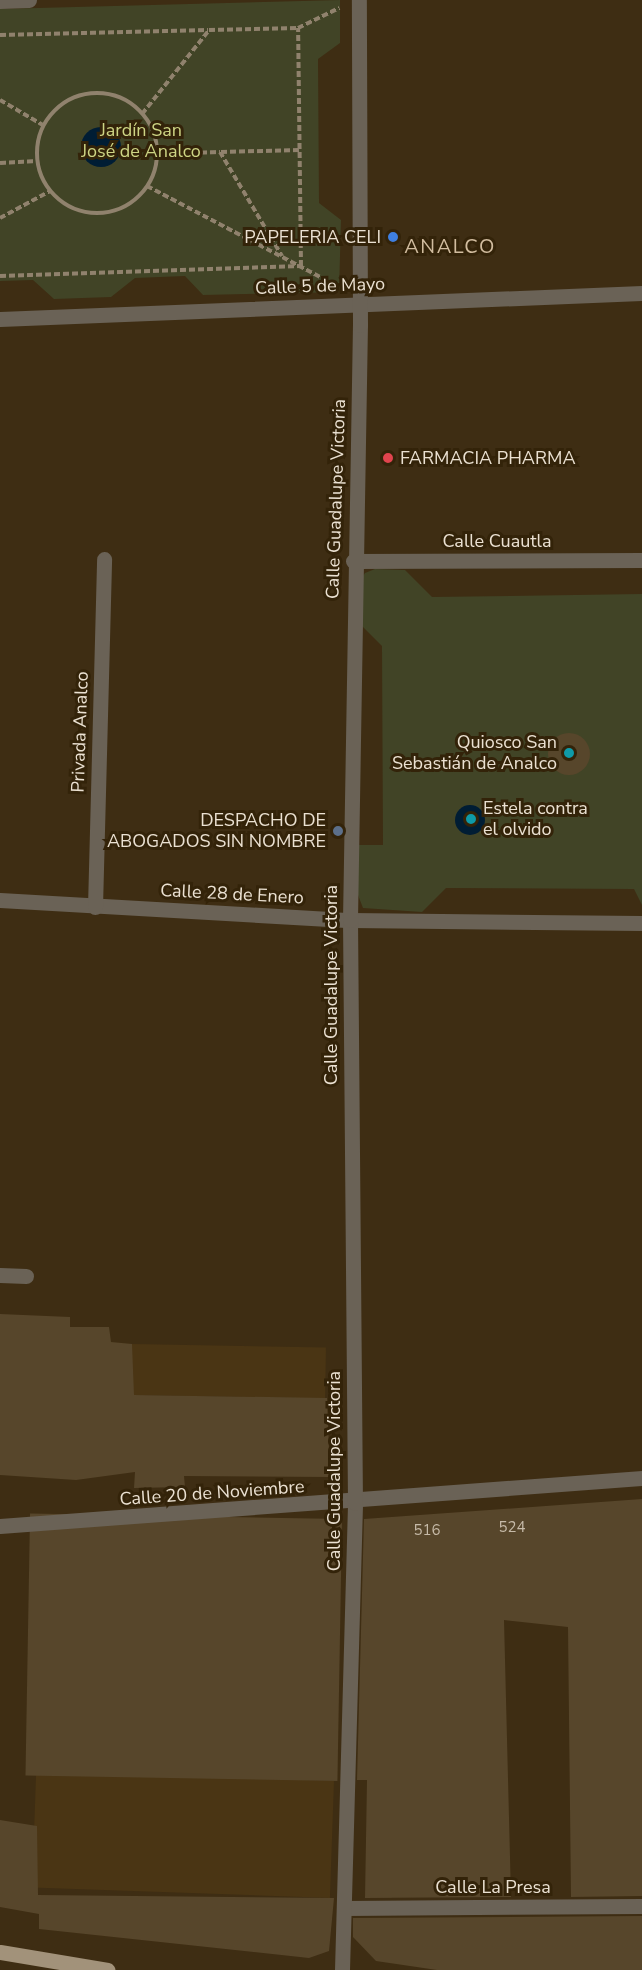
<!DOCTYPE html>
<meta charset="utf-8">
<style>
body{margin:0}
#map{position:relative;width:642px;height:1970px;overflow:hidden;background:#3e2d13;font-family:"Nunito Sans",sans-serif}
div>[style]{position:absolute}
.built>*{inset:0;background:#4a3514;transform-origin:0 0}
.green>*{inset:0;background:#414426}
.water>*{inset:0;background:#001d34}
.round{border-radius:50%}
.building>*{inset:0;background:#57462b;transform-origin:0 0}
.path>*{height:4px;margin-top:-2px;transform-origin:0;background:repeating-linear-gradient(90deg,#90826d 0 6px,transparent 0 9px)}
.path>.ring{margin:-2px;padding:0;box-sizing:content-box;background:none;border:4px solid #90826d;border-radius:50%}
.minor>*{height:15px;margin:-7.5px;padding:0 7.5px;transform-origin:7.5px;border-radius:7.5px;background:#6a6256}
.major>*{height:15px;margin:-7.5px;padding:0 7.5px;transform-origin:7.5px;border-radius:7.5px;background:#a2927a}
.dots>*{width:16px;height:16px;translate:-50% -50%;box-sizing:border-box;border:3px solid #332309;border-radius:50%}
span{translate:-50% -50%;white-space:nowrap;text-align:center;line-height:1.15;-webkit-text-stroke:6px #332309;paint-order:stroke}
.number-label{font-size:15px;color:#c6baa8}
.number-label span{-webkit-text-stroke-width:0}
.park-label{font-size:18px;color:#cdd484}
.poi-label{font-size:18px;color:#ebe1d2}
.right{translate:-100% -50%;text-align:right}
.left{translate:0 -50%;text-align:left}
.street-label{font-size:18px;color:#ebe1d2}
.neighbourhood-label{font-size:20px;color:#d1bc9f;letter-spacing:1.5px}
</style>
<div id="map">
<div class="built">
<i style="left:132px;top:1344px;width:194px;height:51px;rotate:1deg"></i>
<i style="left:334px;top:1781px;width:117px;height:298px;rotate:92deg"></i>
</div>
<div class="green">
<i style="clip-path:polygon(340px 0,340px 43px,318px 59px,319px 203px,341px 220px,339px 292px,203px 295px,185px 276px,135px 278px,111px 297px,54px 299px,33px 280px,0 281px,0 9px)"></i>
<i style="clip-path:polygon(375px 569px,405px 570px,432px 597px,642px 594px,642px 905px,634px 889px,446px 888px,422px 912px,363px 908px,358px 895px,358px 845px,383px 845px,382px 646px,359px 623px,358px 584px,365px 573px)"></i>
</div>
<div class="water">
<i class="round" style="left:81px;top:127px;width:40px;height:40px"></i>
<i class="round" style="left:455px;top:805px;width:30px;height:30px"></i>
</div>
<div class="building">
<i class="round" style="left:548px;top:733px;width:42px;height:42px"></i>
<i style="clip-path:polygon(0 1314px,70px 1317px,70px 1327px,109px 1327px,111px 1342px,132px 1344px,134px 1395px,327px 1398px,330px 1477px,184px 1476px,185px 1487px,134px 1488px,135px 1472px,76px 1480px,0 1475px)"></i>
<i style="clip-path:polygon(642px 1499px,642px 1896px,571px 1897px,568px 1627px,504px 1620px,511px 1897px,354px 1898px,365px 1898px,367px 1780px,357px 1780px,364px 1519px)"></i>
<i style="left:342px;top:1519px;width:262px;height:312px;rotate:91deg"></i>
<i style="clip-path:polygon(0 1820px,37px 1826px,38px 1895px,334px 1898px,329px 1951px,309px 1958px,39px 1929px,39px 1906px,39px 1914px,0 1907px)"></i>
<i style="clip-path:polygon(642px 1916px,642px 1970px,437px 1970px,376px 1961px,353px 1937px,353px 1918px)"></i>
</div>
<div class="path">
<i style="left:0;top:35px;width:208px;rotate:-1.4deg"></i>
<i class="ring" style="left:37px;top:93px;width:116px;height:116px"></i>
<i style="left:0;top:100px;width:50px;rotate:30.2deg"></i>
<i style="left:142px;top:114px;width:107px;rotate:-51.4deg"></i>
<i style="left:209px;top:30px;width:89px;rotate:-1.3deg"></i>
<i style="left:298px;top:28px;width:46px;rotate:-26deg"></i>
<i style="left:221px;top:152px;width:78px;rotate:-1.5deg"></i>
<i style="left:156px;top:154px;width:64px;rotate:-1.8deg"></i>
<i style="left:220px;top:152px;width:121px;rotate:59.2deg"></i>
<i style="left:0;top:163px;width:37px;rotate:-3deg"></i>
<i style="left:147px;top:186px;width:209px;rotate:27.7deg"></i>
<i style="left:0;top:218px;width:57px;rotate:-28.4deg"></i>
<i style="left:0;top:276px;width:301px;rotate:-1.9deg"></i>
<i style="left:301px;top:266px;width:238px;rotate:-90.7deg"></i>
</div>
<div class="minor">
<i style="left:0;top:1px;width:29px;rotate:-2deg"></i>
<i style="left:0;top:319px;width:643px;rotate:-2.32deg"></i>
<i style="left:353px;top:561px;width:289px;rotate:-0.2deg"></i>
<i style="left:0;top:900px;width:351px;rotate:3.3deg"></i>
<i style="left:350px;top:920px;width:292px;rotate:0.6deg"></i>
<i style="left:95px;top:907px;width:348px;rotate:-88.5deg"></i>
<i style="left:0;top:1275px;width:26px;rotate:2deg"></i>
<i style="left:0;top:1526px;width:644px;rotate:-4.28deg"></i>
<i style="left:345px;top:1908px;width:297px;rotate:-0.4deg"></i>
<i style="left:342px;top:1970px;width:467px;rotate:-88.4deg"></i>
<i style="left:355px;top:1503px;width:583px;rotate:-90.49deg"></i>
<i style="left:350px;top:920px;width:595px;rotate:-89.04deg"></i>
<i style="left:360px;top:325px;width:325px;rotate:-90.2deg"></i>
</div>
<div class="major">
<i style="left:0;top:1952px;width:109px;rotate:9.5deg"></i>
</div>
<div class="dots">
<i style="left:393px;top:237px;background:#3f7fe0"></i>
<i style="left:388px;top:458px;background:#e0444e"></i>
<i style="left:569px;top:753px;background:#0f9aa8"></i>
<i style="left:471px;top:819px;background:#0f9aa8"></i>
<i style="left:338px;top:831px;background:#5c6f8a"></i>
</div>
<div class="number-label">
<span style="left:512px;top:1528px">524</span>
<span style="left:427px;top:1531px">516</span>
</div>
<div class="park-label">
<span style="left:141px;top:141px">Jardín San<br>José de Analco</span>
</div>
<div class="poi-label">
<span class="right" style="left:381px;top:237px">PAPELERIA CELI</span>
<span class="left" style="left:400px;top:458px">FARMACIA PHARMA</span>
<span class="right" style="left:557px;top:753px">Quiosco San<br>Sebastián de Analco</span>
<span class="left" style="left:483px;top:819px">Estela contra<br>el olvido</span>
<span class="right" style="left:326px;top:831px">DESPACHO DE<br>ABOGADOS SIN NOMBRE</span>
</div>
<div class="street-label">
<span style="left:320px;top:286px;rotate:-2deg">Calle 5 de Mayo</span>
<span style="left:336px;top:499px;rotate:-88deg">Calle Guadalupe Victoria</span>
<span style="left:497px;top:541px">Calle Cuautla</span>
<span style="left:80px;top:732px;rotate:-88deg">Privada Analco</span>
<span style="left:232px;top:894px;rotate:3deg">Calle 28 de Enero</span>
<span style="left:331px;top:985px;rotate:-90deg">Calle Guadalupe Victoria</span>
<span style="left:334px;top:1471px;rotate:-90deg">Calle Guadalupe Victoria</span>
<span style="left:212px;top:1493px;rotate:-4deg">Calle 20 de Noviembre</span>
<span style="left:493px;top:1887px">Calle La Presa</span>
</div>
<div class="neighbourhood-label">
<span style="left:450px;top:246px">ANALCO</span>
</div>
</div>
